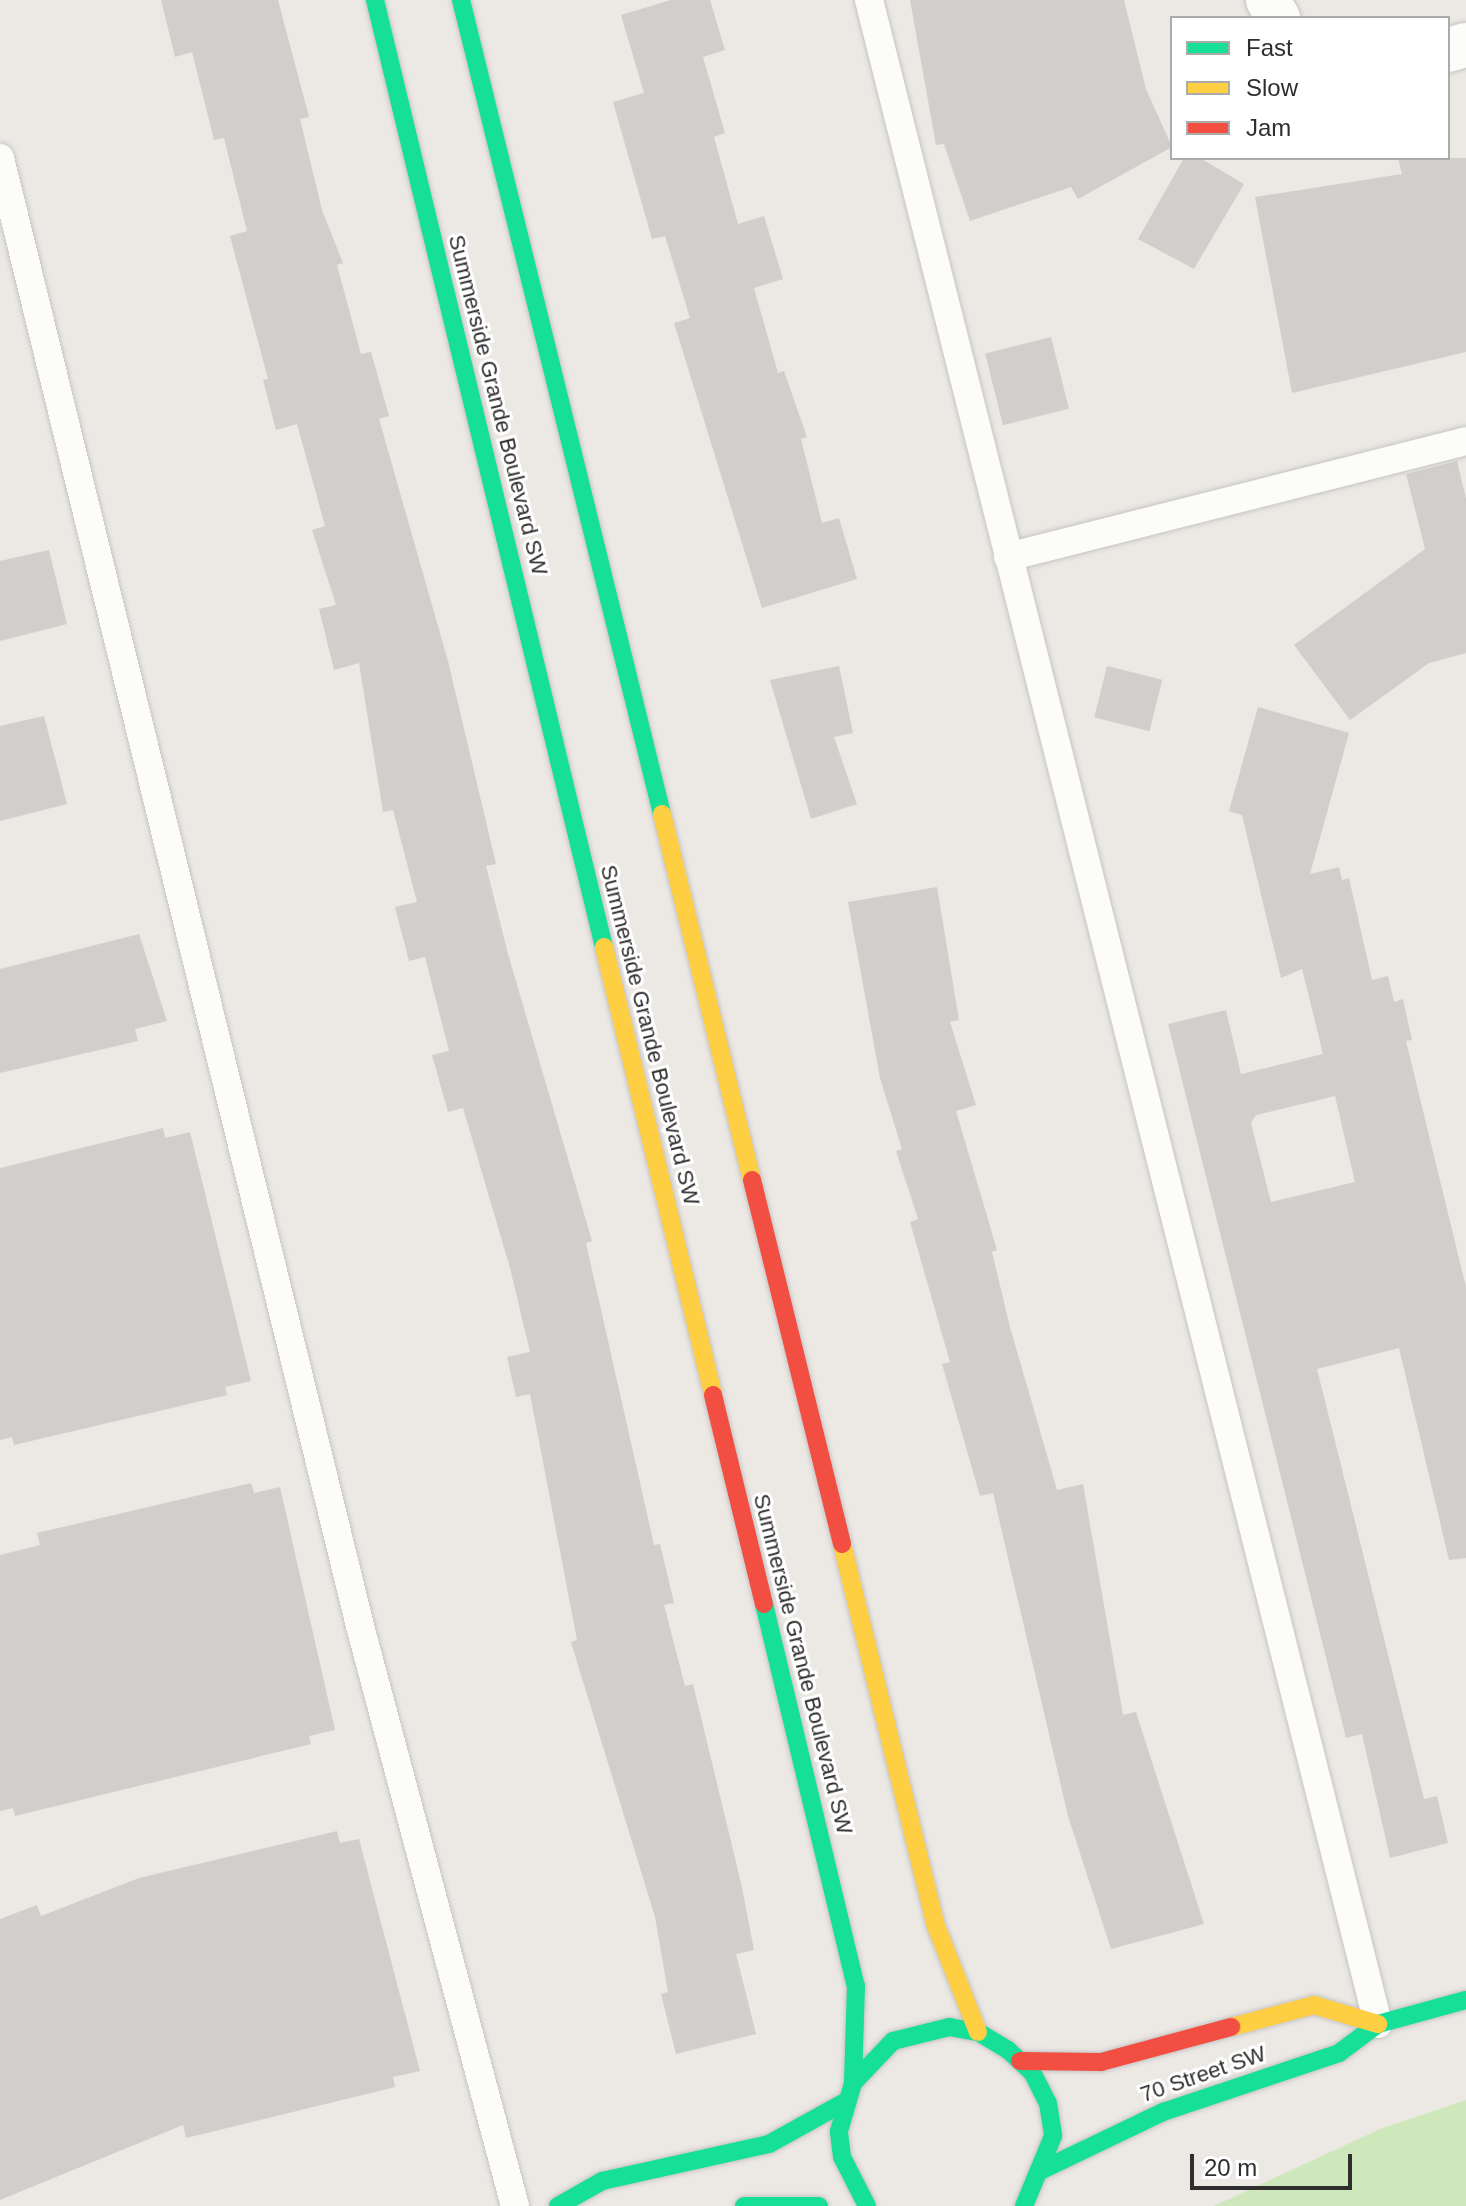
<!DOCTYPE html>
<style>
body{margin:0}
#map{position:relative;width:1466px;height:2206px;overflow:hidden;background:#ece8e4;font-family:Helvetica,sans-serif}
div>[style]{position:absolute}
.green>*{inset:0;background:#cfe8bb}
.building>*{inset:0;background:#d1cecb;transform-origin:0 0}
.roads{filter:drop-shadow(0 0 2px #c6c5c5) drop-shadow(0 0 2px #c6c5c5)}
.lane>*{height:28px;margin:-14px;padding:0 14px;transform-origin:14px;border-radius:14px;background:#fcfcfb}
.street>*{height:44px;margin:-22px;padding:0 22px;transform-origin:22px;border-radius:22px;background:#fcfcfb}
.fast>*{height:18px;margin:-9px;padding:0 9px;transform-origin:9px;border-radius:9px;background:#16e098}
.slow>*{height:18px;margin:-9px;padding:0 9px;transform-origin:9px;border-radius:9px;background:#ffcf43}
.jam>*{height:18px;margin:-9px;padding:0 9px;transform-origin:9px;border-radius:9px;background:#f24e42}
span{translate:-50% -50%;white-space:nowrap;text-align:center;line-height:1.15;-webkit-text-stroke:6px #fff;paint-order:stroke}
.street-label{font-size:22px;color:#2e2e2e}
.legend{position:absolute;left:1170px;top:16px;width:280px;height:144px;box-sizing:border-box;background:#fff;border:2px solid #ababab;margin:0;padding:10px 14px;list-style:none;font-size:24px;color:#2e2e2e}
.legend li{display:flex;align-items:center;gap:16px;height:40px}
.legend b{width:40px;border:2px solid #ababab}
.scale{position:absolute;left:1190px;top:2154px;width:162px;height:36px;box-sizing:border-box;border:4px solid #2e2e2e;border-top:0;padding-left:10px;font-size:24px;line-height:28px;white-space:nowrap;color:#2e2e2e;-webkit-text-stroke:6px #fff;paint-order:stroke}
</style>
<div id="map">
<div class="green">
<i style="clip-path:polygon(1466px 2100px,1466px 2206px,1214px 2206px,1380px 2129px)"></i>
</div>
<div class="building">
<i style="clip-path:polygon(161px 0,278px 0,309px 117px,300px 119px,322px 210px,343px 263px,337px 265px,361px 354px,371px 352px,389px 416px,379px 419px,448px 661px,496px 864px,486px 866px,508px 954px,592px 1241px,586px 1243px,654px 1545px,660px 1544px,674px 1603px,664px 1605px,685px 1686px,693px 1684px,741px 1883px,754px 1950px,736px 1954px,756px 2034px,676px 2054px,661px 1994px,668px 1992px,655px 1917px,571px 1642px,577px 1640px,530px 1394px,516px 1397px,507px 1357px,530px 1352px,510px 1268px,463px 1108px,448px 1112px,432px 1055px,449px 1051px,425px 957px,409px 961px,395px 907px,417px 902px,393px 810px,383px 812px,359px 663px,334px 670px,319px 609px,336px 605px,312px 530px,325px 526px,297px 424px,276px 430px,263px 380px,268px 379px,230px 236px,247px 231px,224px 138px,214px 140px,192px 52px,175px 57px)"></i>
<i style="clip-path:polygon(671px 0,710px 0,725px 50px,703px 57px,725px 133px,714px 137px,738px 224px,764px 216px,783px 279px,754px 288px,778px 373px,784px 371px,807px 437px,801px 439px,822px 523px,839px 518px,857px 579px,762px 608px,674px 323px,690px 318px,665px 236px,652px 239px,613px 102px,644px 93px,621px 15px)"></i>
<i style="clip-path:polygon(910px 0,1124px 0,1146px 89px,1172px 147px,1078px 199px,1071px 187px,970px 221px,944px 144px,936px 145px)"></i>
<i style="clip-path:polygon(1184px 158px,1200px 158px,1244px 184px,1194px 269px,1138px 239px)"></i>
<i style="clip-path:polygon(1398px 158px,1466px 158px,1466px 352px,1292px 393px,1255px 197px,1402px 174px)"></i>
<i style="left:1051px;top:337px;width:74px;height:68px;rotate:76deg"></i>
<i style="clip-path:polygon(1457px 461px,1466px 499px,1466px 653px,1429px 663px,1350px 720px,1294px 645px,1425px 549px,1406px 474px)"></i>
<i style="clip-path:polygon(49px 550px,67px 624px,0 641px,0 561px)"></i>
<i style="clip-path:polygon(839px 666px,853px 733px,834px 737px,857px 804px,811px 819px,770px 680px)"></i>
<i style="left:1107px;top:666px;width:57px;height:53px;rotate:14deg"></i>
<i style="clip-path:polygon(evenodd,1258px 707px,1349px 733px,1310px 874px,1339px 867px,1342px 880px,1349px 878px,1372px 980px,1388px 976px,1394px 1002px,1403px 999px,1412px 1040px,1406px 1041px,1466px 1287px,1466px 1558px,1449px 1560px,1399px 1348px,1317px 1369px,1424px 1799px,1437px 1796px,1448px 1843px,1390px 1858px,1362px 1734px,1346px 1738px,1168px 1024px,1226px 1010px,1241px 1074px,1323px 1054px,1302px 969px,1281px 978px,1242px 815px,1229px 811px,1258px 707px,1335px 1096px,1355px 1182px,1271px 1202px,1251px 1123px,1256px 1115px,1335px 1096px)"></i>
<i style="clip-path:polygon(44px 716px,67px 804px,0 821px,0 726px)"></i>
<i style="clip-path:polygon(937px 887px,959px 1020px,950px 1022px,976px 1105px,956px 1111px,997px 1250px,992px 1252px,1010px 1327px,1057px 1490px,1083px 1484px,1123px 1715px,1136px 1712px,1204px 1924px,1111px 1949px,1068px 1816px,993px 1493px,980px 1496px,942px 1364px,950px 1362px,910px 1222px,918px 1219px,896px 1151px,902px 1149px,880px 1078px,848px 902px)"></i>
<i style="clip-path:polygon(139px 934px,167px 1021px,135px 1029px,138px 1041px,0 1073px,0 969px)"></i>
<i style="clip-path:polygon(163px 1128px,165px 1138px,190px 1132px,251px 1381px,225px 1387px,227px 1395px,14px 1445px,12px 1437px,0 1440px,0 1168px)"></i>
<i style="clip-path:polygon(251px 1483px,254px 1493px,280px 1487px,335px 1730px,309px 1736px,311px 1744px,15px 1816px,13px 1808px,0 1811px,0 1555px,40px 1545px,37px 1533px)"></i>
<i style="clip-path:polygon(337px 1831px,340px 1843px,359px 1839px,420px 2071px,393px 2077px,395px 2087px,186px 2138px,183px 2125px,0 2200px,0 1919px,37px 1905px,41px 1916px,139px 1878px)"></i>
</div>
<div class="roads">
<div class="lane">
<i style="left:869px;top:0;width:2087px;rotate:75.88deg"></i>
<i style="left:0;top:158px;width:1511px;rotate:76.22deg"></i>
<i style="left:360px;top:1626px;width:600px;rotate:75.04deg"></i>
<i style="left:1008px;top:557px;width:472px;rotate:-14.2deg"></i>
</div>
<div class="street">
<i style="left:1268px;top:0;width:21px;rotate:61deg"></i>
<i style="left:1448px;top:50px;width:19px;rotate:-16deg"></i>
</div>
<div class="fast">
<i style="left:375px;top:0;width:974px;rotate:76.41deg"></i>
<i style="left:461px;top:0;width:838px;rotate:76.13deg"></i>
<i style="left:764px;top:1604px;width:393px;rotate:76.5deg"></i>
<i style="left:856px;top:1986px;width:97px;rotate:91.8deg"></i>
<i style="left:1042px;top:2170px;width:134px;rotate:-25.6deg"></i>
<i style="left:1163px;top:2112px;width:186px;rotate:-18.5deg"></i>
<i style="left:1339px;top:2053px;width:49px;rotate:-36.6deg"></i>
<i style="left:1378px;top:2024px;width:91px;rotate:-15.3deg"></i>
<i style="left:558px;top:2206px;width:51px;rotate:-29.6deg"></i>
<i style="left:602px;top:2181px;width:171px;rotate:-12.5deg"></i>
<i style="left:769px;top:2144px;width:89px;rotate:-28.9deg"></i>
<i style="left:744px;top:2206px;width:75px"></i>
<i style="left:867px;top:2206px;width:55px;rotate:-117deg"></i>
<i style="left:842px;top:2157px;width:26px;rotate:-97deg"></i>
<i style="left:839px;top:2131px;width:50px;rotate:-73.7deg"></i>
<i style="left:853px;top:2083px;width:58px;rotate:-46.4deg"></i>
<i style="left:893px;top:2041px;width:58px;rotate:-14deg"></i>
<i style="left:949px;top:2027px;width:29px;rotate:10deg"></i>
<i style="left:978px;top:2032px;width:35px;rotate:31deg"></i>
<i style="left:1008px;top:2050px;width:33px;rotate:43deg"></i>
<i style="left:1032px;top:2072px;width:35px;rotate:63deg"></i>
<i style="left:1048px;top:2103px;width:33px;rotate:81deg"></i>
<i style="left:1053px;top:2136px;width:76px;rotate:112.5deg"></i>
</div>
<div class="slow">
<i style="left:662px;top:814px;width:377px;rotate:76.2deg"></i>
<i style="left:604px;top:947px;width:461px;rotate:76.3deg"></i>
<i style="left:842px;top:1544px;width:393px;rotate:76.2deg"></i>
<i style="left:936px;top:1926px;width:114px;rotate:68.4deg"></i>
<i style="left:1231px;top:2027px;width:86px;rotate:-14.8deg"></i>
<i style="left:1314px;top:2005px;width:67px;rotate:16.5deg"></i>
</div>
<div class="jam">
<i style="left:752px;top:1180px;width:375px;rotate:76.1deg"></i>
<i style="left:713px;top:1395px;width:215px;rotate:76.3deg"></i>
<i style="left:1020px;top:2061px;width:81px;rotate:0.7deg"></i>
<i style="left:1101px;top:2062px;width:135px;rotate:-15.1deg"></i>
</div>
</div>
<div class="street-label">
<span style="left:498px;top:405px;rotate:76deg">Summerside Grande Boulevard SW</span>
<span style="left:650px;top:1035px;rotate:76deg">Summerside Grande Boulevard SW</span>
<span style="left:803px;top:1664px;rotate:76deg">Summerside Grande Boulevard SW</span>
<span style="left:1203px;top:2074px;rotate:-19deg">70 Street SW</span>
</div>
<ul class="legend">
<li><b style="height:10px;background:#16e098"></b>Fast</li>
<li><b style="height:10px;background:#ffcf43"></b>Slow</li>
<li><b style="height:10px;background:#f24e42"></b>Jam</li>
</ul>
<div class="scale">20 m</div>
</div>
